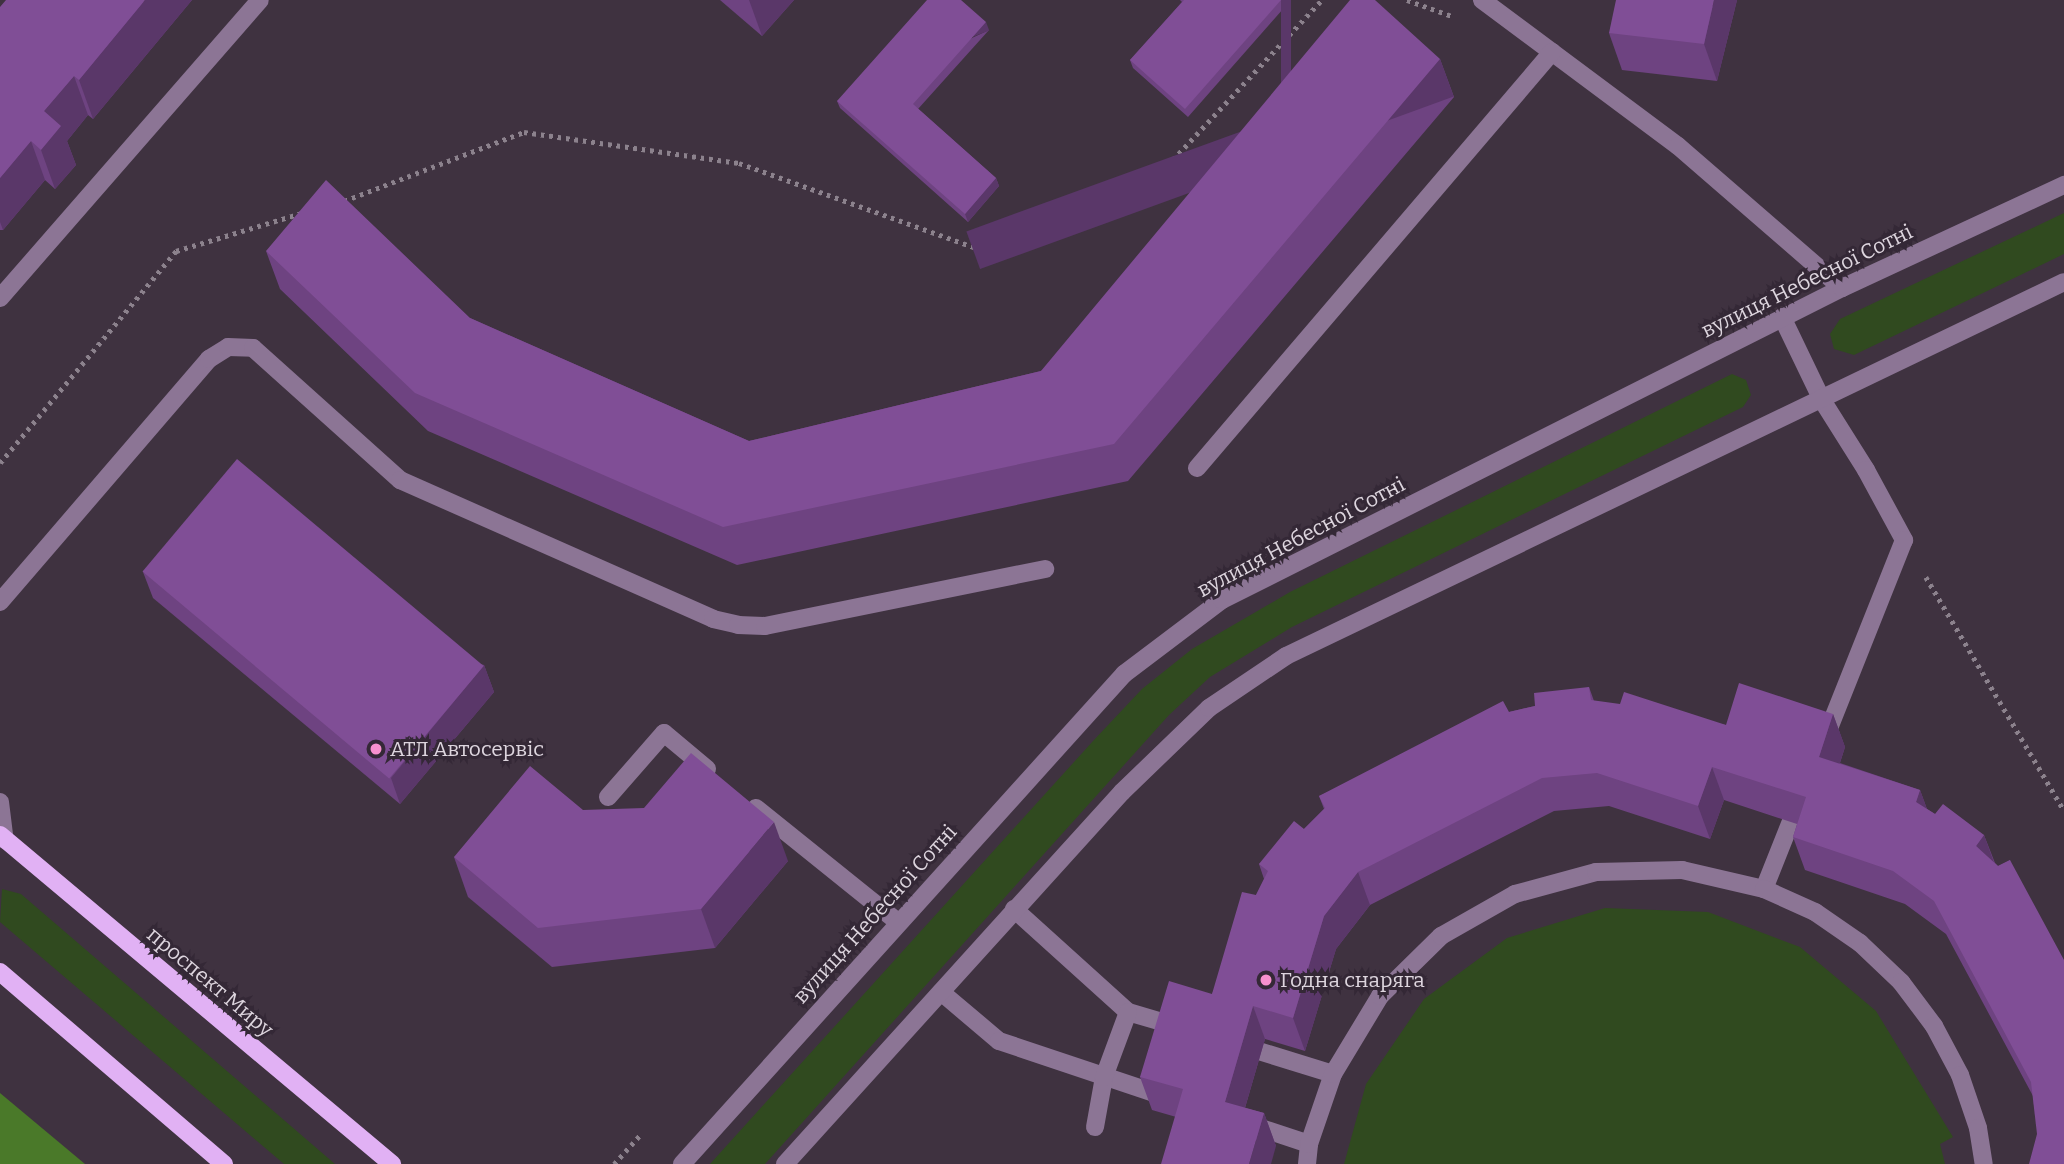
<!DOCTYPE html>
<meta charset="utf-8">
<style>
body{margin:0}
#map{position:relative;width:2064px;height:1164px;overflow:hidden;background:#3f3240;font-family:Bitter,serif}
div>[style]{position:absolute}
.green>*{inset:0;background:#304a1f}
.forest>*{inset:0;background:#4a7929}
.path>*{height:4.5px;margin-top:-2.25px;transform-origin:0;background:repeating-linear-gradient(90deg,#8c828d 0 3.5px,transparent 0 8.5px)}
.minor>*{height:18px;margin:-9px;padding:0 9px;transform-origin:9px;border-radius:9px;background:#8c7595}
.major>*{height:18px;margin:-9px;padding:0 9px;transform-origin:9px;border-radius:9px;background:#e1b1f4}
.wall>*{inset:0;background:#6e4381}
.shaded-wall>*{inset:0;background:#5a3769;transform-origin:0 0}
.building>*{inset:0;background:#804e96;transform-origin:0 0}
.dots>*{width:19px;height:19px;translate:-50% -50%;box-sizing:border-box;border:4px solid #342836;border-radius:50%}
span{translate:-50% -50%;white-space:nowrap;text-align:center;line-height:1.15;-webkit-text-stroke:6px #342836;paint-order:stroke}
.street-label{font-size:21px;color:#ddd5de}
.poi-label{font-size:21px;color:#ddd5de}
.left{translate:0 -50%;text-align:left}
</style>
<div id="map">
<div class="green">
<i style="clip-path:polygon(2064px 213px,2064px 254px,1854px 355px,1834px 349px,1830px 334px,1840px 319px)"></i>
<i style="clip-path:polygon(1732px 374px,1746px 380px,1751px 395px,1743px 407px,1292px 627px,1210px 677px,1169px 715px,765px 1164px,710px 1164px,1093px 741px,1142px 689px,1192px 649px,1290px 592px)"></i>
<i style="clip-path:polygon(2px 889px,21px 894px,335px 1164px,284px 1164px,0 922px)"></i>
<i style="clip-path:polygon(1605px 908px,1708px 912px,1800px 947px,1876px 1011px,1953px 1137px,1940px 1144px,1945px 1164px,1344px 1164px,1366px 1084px,1424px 999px,1507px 938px)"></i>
</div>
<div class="forest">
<i style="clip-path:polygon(0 1093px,85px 1164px,0 1164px)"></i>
</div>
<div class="path">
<i style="left:1407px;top:0;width:48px;rotate:19.6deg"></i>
<i style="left:344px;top:201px;width:193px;rotate:-21deg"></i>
<i style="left:524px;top:132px;width:217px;rotate:8.2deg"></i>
<i style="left:739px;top:163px;width:279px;rotate:19.7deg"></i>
<i style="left:1002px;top:257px;width:188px;rotate:-28.9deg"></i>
<i style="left:1167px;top:166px;width:227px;rotate:-47deg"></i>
<i style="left:0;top:463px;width:276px;rotate:-50.3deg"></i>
<i style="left:176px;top:251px;width:132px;rotate:-16.8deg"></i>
<i style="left:1926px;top:577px;width:271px;rotate:59.4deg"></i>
<i style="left:614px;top:1164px;width:39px;rotate:-48deg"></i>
</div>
<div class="minor">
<i style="left:1482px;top:0;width:244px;rotate:36.7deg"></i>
<i style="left:1678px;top:146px;width:217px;rotate:40.9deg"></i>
<i style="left:0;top:298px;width:395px;rotate:-48.9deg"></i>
<i style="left:1782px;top:317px;width:92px;rotate:64.3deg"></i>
<i style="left:1822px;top:400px;width:83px;rotate:57.8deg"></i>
<i style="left:1866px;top:470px;width:80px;rotate:61.5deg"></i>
<i style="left:1904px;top:540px;width:211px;rotate:111.7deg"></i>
<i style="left:1197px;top:468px;width:547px;rotate:-49.52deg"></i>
<i style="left:0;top:602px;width:321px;rotate:-49.3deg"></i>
<i style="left:209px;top:359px;width:22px;rotate:-32deg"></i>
<i style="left:228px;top:347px;width:25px;rotate:2deg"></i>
<i style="left:253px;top:348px;width:198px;rotate:41.9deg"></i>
<i style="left:400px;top:480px;width:342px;rotate:23.9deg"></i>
<i style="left:713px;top:619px;width:26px;rotate:13deg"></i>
<i style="left:738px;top:625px;width:27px;rotate:2deg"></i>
<i style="left:765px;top:626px;width:286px;rotate:-11.5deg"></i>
<i style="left:608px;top:797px;width:85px;rotate:-48.8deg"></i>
<i style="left:664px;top:733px;width:56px;rotate:39.9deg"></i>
<i style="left:0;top:802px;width:38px;rotate:83deg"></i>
<i style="left:756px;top:808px;width:182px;rotate:38.8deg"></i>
<i style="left:1764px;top:889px;width:95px;rotate:-68.3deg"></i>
<i style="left:1014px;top:909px;width:154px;rotate:42.1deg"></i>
<i style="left:1128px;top:1012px;width:53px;rotate:16.4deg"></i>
<i style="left:941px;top:992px;width:76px;rotate:40.2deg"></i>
<i style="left:999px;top:1041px;width:176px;rotate:18.5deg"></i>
<i style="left:1239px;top:1045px;width:98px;rotate:17.1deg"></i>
<i style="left:1249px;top:1124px;width:63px;rotate:18.4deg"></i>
<i style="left:1095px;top:1127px;width:51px;rotate:-79.8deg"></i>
<i style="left:1104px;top:1077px;width:69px;rotate:-69.7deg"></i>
<i style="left:682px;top:1164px;width:660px;rotate:-47.95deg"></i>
<i style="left:1124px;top:674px;width:123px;rotate:-37.1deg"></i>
<i style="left:1222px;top:600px;width:694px;rotate:-26.71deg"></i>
<i style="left:1842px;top:288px;width:245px;rotate:-24.9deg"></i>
<i style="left:785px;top:1164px;width:502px;rotate:-47.83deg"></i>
<i style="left:1122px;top:792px;width:121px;rotate:-44deg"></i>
<i style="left:1209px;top:708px;width:93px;rotate:-34deg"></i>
<i style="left:1286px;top:656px;width:863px;rotate:-25.67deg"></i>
<i style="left:1307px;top:1164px;width:20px;rotate:-84deg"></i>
<i style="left:1309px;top:1144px;width:74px;rotate:-71.1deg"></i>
<i style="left:1333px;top:1074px;width:91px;rotate:-58.9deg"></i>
<i style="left:1380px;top:996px;width:86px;rotate:-44.5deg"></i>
<i style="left:1441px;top:936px;width:85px;rotate:-29.6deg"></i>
<i style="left:1515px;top:894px;width:84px;rotate:-15.2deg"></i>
<i style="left:1596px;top:872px;width:86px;rotate:-1.3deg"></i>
<i style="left:1682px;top:870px;width:84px;rotate:13deg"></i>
<i style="left:1764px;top:889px;width:56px;rotate:24.3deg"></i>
<i style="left:1815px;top:912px;width:55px;rotate:34.6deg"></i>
<i style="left:1860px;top:943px;width:57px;rotate:43.6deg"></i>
<i style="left:1901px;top:982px;width:55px;rotate:53.1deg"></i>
<i style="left:1934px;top:1026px;width:55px;rotate:62deg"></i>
<i style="left:1960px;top:1075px;width:56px;rotate:71.2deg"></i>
<i style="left:1978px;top:1128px;width:36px;rotate:81deg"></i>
</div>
<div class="major">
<i style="left:0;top:835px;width:512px;rotate:40.01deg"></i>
<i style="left:0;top:972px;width:295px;rotate:40.6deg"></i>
</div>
<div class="wall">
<i style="clip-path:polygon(192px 0,93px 119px,88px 115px,67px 141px,76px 165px,55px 189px,45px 180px,3px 230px,0 230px,0 7px)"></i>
<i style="clip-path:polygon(720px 0,794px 0,762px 36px)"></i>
<i style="clip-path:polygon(1180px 0,1291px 0,1188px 117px,1133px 68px,1130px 60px,1182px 2px)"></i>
<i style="clip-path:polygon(1737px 0,1717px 81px,1622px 70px,1609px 33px)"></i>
<i style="clip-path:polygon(989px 30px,918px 109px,996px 178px,999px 186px,968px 222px,840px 108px,837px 101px)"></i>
<i style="clip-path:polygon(1440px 59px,1454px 97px,1128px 481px,737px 565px,428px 431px,280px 289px,266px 251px,470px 318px,749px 441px,1041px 371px)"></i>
<i style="clip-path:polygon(143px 572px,484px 665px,494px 692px,400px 804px,153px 598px)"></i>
<i style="clip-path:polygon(1589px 687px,1594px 701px,1726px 725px,1833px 714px,1845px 747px,1840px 763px,1920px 790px,1927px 809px,1935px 814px,1984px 835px,1995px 863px,1998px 866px,2010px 860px,2037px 1134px,2033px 1096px,1946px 934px,1905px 904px,1805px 870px,1793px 837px,1797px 824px,1724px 800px,1710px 839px,1609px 806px,1554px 811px,1370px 905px,1336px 949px,1305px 1051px,1265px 1039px,1245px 1108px,1264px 1113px,1276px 1146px,1152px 1110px,1140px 1077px,1212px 994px,1256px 895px,1264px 879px,1259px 864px,1304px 829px,1324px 809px,1319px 796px,1509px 712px,1535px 706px)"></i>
<i style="clip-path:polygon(583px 810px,788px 861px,715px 948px,552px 967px,468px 897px,454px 857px)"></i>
</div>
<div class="shaded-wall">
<i style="clip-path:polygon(145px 0,192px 0,93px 119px,79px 80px)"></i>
<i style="clip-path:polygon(749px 0,794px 0,762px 36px)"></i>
<i style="left:1281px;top:0;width:10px;height:145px"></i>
<i style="clip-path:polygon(1714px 0,1737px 0,1717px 81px,1704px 44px)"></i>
<i style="left:986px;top:22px;width:9px;height:110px;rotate:69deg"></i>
<i style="left:1440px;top:59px;width:40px;height:504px;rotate:70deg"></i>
<i style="clip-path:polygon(74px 76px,88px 115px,67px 141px,76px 165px,55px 189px,41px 150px,44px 111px)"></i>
<i style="clip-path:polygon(31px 141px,45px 180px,3px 230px,0 222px,0 178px)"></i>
<i style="clip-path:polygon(996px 178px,999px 186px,968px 222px,965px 214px)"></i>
<i style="clip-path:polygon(484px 665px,494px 692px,400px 804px,391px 778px)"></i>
<i style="clip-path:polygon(1833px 714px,1845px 747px,1831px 790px,1819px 757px)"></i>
<i style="clip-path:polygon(1712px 767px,1724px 800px,1710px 839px,1698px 806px)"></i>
<i style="clip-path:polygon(1920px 790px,1932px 823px,1916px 802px)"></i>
<i style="clip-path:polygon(774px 822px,788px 861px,715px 948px,701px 909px)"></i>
<i style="clip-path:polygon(1984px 835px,1996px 868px,1976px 846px)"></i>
<i style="clip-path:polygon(1358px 872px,1370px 905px,1336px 949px,1305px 1051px,1293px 1018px,1324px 916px)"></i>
<i style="clip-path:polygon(1253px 1006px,1265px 1039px,1237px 1135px,1225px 1102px)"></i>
<i style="clip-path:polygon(1264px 1113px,1276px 1146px,1271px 1164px,1249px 1164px)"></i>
</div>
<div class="building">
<i style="clip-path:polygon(6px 0,145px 0,79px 80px,74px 76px,44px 111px,61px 126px,41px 150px,31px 141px,0 178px,0 7px)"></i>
<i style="clip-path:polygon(927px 0,961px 0,986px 22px,913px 104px,996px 178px,965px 214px,837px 101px)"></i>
<i style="clip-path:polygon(1184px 0,1281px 0,1185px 109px,1130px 60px)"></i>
<i style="clip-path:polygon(1350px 0,1375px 0,1440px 59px,1114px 444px,723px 527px,415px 393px,266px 251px,326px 180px,470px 318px,749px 441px,1041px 371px)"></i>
<i style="clip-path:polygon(1616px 0,1714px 0,1704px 44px,1609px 33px)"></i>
<i style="left:237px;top:459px;width:322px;height:147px;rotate:40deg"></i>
<i style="clip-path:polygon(1739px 683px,1833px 714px,1819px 757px,1920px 790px,1916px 802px,1935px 814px,1943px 804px,1984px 835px,1976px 846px,1998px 866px,2010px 860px,2064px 960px,2064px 1164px,2029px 1164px,2037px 1134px,2031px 1082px,1934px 901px,1893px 871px,1793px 837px,1806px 797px,1712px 767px,1698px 806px,1597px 773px,1542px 778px,1358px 872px,1324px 916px,1293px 1018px,1253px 1006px,1225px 1102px,1264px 1113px,1249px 1164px,1161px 1164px,1183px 1089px,1140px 1077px,1169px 981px,1212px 994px,1242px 892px,1256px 895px,1268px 871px,1259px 864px,1294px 821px,1304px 829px,1325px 808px,1319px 796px,1503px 701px,1509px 712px,1535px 706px,1534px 693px,1589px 687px,1591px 700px,1620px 704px,1624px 692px,1726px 725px)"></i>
<i style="clip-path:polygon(691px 753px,774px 822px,701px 909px,538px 928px,454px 857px,530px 766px,583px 810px,644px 808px)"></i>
</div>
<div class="dots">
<i style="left:376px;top:749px;background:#f790ce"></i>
<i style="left:1266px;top:980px;background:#f790ce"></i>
</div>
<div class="street-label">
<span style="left:1807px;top:281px;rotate:-26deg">вулиця Небесної Сотні</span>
<span style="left:1301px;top:537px;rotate:-28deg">вулиця Небесної Сотні</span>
<span style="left:875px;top:914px;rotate:-48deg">вулиця Небесної Сотні</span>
<span style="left:210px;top:982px;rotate:40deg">проспект Миру</span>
</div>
<div class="poi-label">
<span class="left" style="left:390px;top:749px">АТЛ Автосервіс</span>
<span class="left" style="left:1280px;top:980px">Годна снаряга</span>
</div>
</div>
